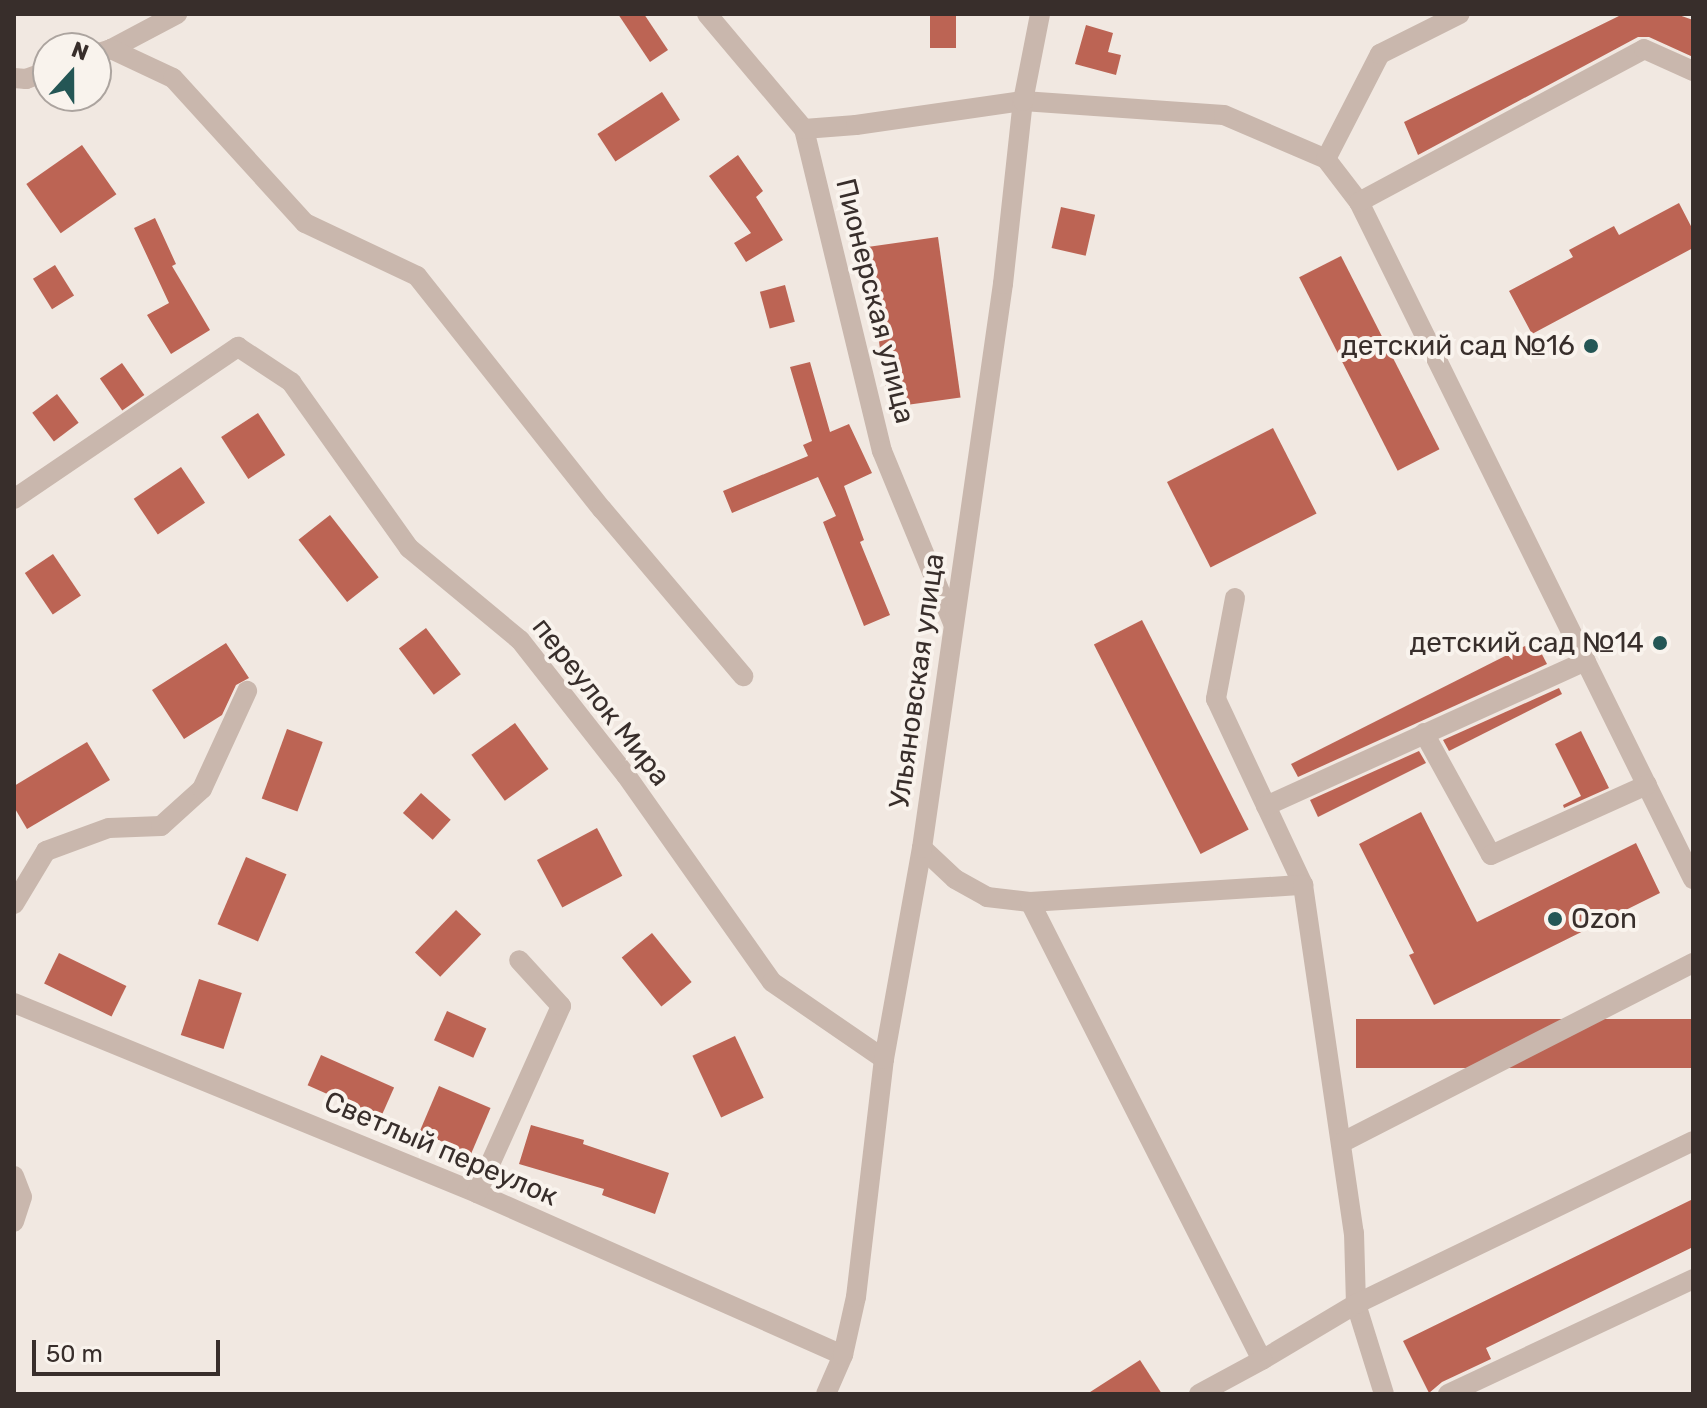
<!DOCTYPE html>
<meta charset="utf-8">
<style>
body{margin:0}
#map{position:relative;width:1707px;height:1408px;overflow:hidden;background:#f1e8e1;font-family:Rubik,sans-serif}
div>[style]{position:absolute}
.building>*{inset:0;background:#bc6454;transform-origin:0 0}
.minor>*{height:20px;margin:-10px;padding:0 10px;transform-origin:10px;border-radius:10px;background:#c9b7ad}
.dots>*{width:22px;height:22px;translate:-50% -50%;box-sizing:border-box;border:4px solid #f9f3ed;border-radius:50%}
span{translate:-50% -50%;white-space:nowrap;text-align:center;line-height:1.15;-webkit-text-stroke:8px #f9f3ed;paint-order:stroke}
.street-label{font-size:28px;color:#382e2b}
.poi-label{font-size:28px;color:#382e2b}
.right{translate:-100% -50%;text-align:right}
.left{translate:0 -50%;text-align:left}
.frame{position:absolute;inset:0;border:16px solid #382e2b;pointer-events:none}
.north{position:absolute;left:32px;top:32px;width:80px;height:80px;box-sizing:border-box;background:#f9f3ed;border:2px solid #aca49f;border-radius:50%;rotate:21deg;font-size:22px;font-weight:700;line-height:32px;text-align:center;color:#382e2b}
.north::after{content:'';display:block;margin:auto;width:28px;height:36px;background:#245655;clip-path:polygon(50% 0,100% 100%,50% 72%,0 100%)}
.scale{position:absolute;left:32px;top:1340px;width:188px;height:36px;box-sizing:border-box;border:4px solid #382e2b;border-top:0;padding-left:10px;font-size:24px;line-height:28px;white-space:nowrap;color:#382e2b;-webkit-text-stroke:6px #f9f3ed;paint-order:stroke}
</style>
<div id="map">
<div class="building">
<i style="clip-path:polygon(618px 14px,644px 14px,668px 50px,650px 62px)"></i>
<i style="left:930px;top:14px;width:26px;height:34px"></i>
<i style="clip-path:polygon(1623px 14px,1676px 14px,1693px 20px,1693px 57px,1649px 37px,1638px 37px,1418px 155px,1404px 122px)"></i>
<i style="clip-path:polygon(1086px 25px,1113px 33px,1108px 52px,1121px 55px,1116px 75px,1075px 64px)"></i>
<i style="left:662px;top:92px;width:33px;height:77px;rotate:57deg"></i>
<i style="left:82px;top:145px;width:60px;height:68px;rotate:55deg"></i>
<i style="clip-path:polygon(738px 155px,763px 191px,756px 197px,783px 240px,746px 262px,734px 243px,751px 233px,709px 176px)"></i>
<i style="clip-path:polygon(1679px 203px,1693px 230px,1693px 248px,1532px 334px,1509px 291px,1573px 257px,1569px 250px,1614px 226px,1619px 235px)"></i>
<i style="left:1061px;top:207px;width:35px;height:42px;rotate:13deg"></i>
<i style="clip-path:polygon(155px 218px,176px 264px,172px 266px,210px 330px,171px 354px,147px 315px,169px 303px,134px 228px)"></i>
<i style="left:938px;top:237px;width:162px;height:73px;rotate:82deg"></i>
<i style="left:1341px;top:256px;width:217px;height:47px;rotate:63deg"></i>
<i style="left:55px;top:265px;width:36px;height:26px;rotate:58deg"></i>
<i style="left:785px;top:285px;width:38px;height:26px;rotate:75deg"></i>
<i style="clip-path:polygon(810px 362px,830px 432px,849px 424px,872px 473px,844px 486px,864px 540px,860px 542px,890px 615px,864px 626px,823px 522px,836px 516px,818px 477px,732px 513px,723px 491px,808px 456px,803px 445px,812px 441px,790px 367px)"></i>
<i style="left:122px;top:363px;width:39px;height:27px;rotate:55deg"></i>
<i style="left:57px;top:394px;width:36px;height:31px;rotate:53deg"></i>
<i style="left:258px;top:413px;width:50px;height:44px;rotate:57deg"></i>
<i style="left:1273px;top:428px;width:96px;height:119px;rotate:63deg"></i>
<i style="left:181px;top:467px;width:43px;height:57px;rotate:56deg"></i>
<i style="left:330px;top:515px;width:79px;height:40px;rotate:52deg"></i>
<i style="left:53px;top:554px;width:50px;height:34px;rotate:56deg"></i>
<i style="left:1142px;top:620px;width:235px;height:54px;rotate:63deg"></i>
<i style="left:426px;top:628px;width:58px;height:34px;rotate:53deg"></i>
<i style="clip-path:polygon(1535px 641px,1547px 664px,1298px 777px,1291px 764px)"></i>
<i style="clip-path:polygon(226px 643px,249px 678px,236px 685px,222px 715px,184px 739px,152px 690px)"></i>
<i style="clip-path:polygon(1559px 688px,1562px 694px,1449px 751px,1443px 740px)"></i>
<i style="left:515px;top:723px;width:57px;height:54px;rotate:54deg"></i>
<i style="left:287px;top:729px;width:38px;height:74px;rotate:20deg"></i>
<i style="clip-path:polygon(1581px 731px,1609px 788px,1564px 808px,1563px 805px,1581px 796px,1555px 744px)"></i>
<i style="clip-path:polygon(87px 742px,110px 780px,27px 829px,14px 807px,14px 786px)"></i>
<i style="clip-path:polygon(1419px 751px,1426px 763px,1318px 817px,1310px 800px)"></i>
<i style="left:421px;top:793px;width:40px;height:27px;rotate:42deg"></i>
<i style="clip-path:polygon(1421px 812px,1477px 922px,1636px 843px,1660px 893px,1434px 1005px,1409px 955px,1414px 953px,1359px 844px)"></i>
<i style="left:597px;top:828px;width:54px;height:68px;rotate:62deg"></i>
<i style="left:246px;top:857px;width:44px;height:73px;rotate:23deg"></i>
<i style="left:456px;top:910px;width:35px;height:59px;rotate:44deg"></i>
<i style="left:652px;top:933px;width:63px;height:39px;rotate:51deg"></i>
<i style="left:59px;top:953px;width:75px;height:34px;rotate:26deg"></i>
<i style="left:199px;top:979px;width:45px;height:59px;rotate:18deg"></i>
<i style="left:447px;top:1011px;width:43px;height:32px;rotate:24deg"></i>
<i style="left:1693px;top:1019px;width:49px;height:337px;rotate:90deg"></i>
<i style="left:735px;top:1036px;width:68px;height:47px;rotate:65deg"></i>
<i style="left:321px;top:1055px;width:80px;height:33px;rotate:24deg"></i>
<i style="left:439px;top:1086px;width:56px;height:50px;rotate:23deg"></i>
<i style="clip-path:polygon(531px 1125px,584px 1140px,583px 1144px,669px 1173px,655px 1214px,602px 1195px,604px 1189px,519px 1164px)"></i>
<i style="clip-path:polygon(1693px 1199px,1693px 1247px,1486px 1348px,1491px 1359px,1442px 1382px,1429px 1393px,1403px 1341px)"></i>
<i style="clip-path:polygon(1140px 1360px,1162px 1394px,1087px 1394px)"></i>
</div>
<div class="minor">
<i style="left:707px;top:14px;width:150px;rotate:49.9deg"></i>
<i style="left:804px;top:129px;width:331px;rotate:76.4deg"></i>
<i style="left:882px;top:451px;width:186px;rotate:67.6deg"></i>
<i style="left:111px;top:49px;width:75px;rotate:-27.9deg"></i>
<i style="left:96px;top:54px;width:16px;rotate:-18deg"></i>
<i style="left:111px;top:49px;width:68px;rotate:25.1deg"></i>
<i style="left:173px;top:78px;width:196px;rotate:47.7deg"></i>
<i style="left:305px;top:223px;width:124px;rotate:25.3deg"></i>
<i style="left:417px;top:276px;width:298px;rotate:51.6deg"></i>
<i style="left:602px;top:509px;width:219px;rotate:49.8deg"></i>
<i style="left:14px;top:78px;width:12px;rotate:5deg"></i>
<i style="left:26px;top:79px;width:23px;rotate:-20deg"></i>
<i style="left:804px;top:129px;width:52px;rotate:-4.4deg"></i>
<i style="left:856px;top:125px;width:169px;rotate:-8.2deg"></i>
<i style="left:1023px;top:101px;width:201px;rotate:4deg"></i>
<i style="left:1224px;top:115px;width:111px;rotate:23.3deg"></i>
<i style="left:1326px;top:159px;width:54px;rotate:52.5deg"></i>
<i style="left:1359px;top:202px;width:755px;rotate:63.74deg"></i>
<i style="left:1326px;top:159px;width:118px;rotate:-62.8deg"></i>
<i style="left:1380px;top:54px;width:89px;rotate:-26.6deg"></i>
<i style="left:1359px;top:202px;width:323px;rotate:-28.2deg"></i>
<i style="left:1644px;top:49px;width:54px;rotate:24.2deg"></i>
<i style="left:14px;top:499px;width:271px;rotate:-34.2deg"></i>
<i style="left:238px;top:347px;width:64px;rotate:33.4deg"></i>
<i style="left:291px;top:382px;width:204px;rotate:54.6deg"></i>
<i style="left:409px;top:548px;width:144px;rotate:39.7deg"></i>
<i style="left:520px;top:640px;width:172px;rotate:51.9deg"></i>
<i style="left:626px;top:775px;width:253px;rotate:54.8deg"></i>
<i style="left:772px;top:982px;width:136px;rotate:34.5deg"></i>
<i style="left:1235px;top:598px;width:103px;rotate:100.7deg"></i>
<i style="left:1216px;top:699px;width:205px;rotate:64.9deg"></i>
<i style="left:1424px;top:733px;width:139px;rotate:61.2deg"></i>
<i style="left:1491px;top:855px;width:171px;rotate:-24.2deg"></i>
<i style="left:1266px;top:806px;width:351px;rotate:-24.4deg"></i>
<i style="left:922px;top:848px;width:45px;rotate:43.2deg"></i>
<i style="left:955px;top:879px;width:37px;rotate:29deg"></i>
<i style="left:987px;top:897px;width:43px;rotate:6.6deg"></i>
<i style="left:1030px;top:902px;width:274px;rotate:-3.6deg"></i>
<i style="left:1303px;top:885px;width:352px;rotate:81.7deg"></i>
<i style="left:1354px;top:1233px;width:71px;rotate:88.4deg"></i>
<i style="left:1356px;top:1304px;width:94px;rotate:72.7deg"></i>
<i style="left:1030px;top:902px;width:513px;rotate:63.14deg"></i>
<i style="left:1262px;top:1360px;width:109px;rotate:-30.8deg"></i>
<i style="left:1356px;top:1304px;width:374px;rotate:-25.8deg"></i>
<i style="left:14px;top:904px;width:62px;rotate:-58.9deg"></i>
<i style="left:46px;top:851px;width:67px;rotate:-20.1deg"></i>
<i style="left:109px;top:828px;width:52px;rotate:-2.2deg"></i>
<i style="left:161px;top:826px;width:55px;rotate:-42.1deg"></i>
<i style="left:202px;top:789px;width:108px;rotate:-65.3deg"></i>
<i style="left:14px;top:1003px;width:500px;rotate:22.31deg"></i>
<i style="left:477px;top:1193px;width:400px;rotate:23.9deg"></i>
<i style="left:1341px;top:1143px;width:395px;rotate:-27.1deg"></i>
<i style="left:14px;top:1176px;width:22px;rotate:69deg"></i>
<i style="left:22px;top:1197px;width:26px;rotate:108deg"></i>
<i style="left:477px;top:1193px;width:205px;rotate:-65.8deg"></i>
<i style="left:561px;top:1006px;width:62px;rotate:-132.4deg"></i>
<i style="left:826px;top:1394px;width:43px;rotate:-66.4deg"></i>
<i style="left:843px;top:1355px;width:59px;rotate:-77.4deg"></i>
<i style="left:856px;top:1297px;width:240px;rotate:-83.3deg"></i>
<i style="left:884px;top:1059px;width:214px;rotate:-79.8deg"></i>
<i style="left:922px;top:848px;width:570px;rotate:-81.83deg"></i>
<i style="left:1003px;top:284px;width:184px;rotate:-83.8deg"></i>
<i style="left:1023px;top:101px;width:89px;rotate:-78.9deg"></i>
<i style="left:1199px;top:1394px;width:72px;rotate:-28.4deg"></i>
<i style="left:1448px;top:1394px;width:271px;rotate:-25.1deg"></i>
</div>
<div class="dots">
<i style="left:1591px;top:346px;background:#245655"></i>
<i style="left:1660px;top:643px;background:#245655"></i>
<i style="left:1555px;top:919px;background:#245655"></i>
</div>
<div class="street-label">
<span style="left:875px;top:301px;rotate:76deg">Пионерская улица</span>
<span style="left:917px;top:681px;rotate:-82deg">Ульяновская улица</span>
<span style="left:601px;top:702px;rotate:52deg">переулок Мира</span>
<span style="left:441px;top:1149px;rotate:23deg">Светлый переулок</span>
</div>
<div class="poi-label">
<span class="right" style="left:1575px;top:346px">детский сад №16</span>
<span class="right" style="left:1644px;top:643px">детский сад №14</span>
<span class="left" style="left:1571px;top:919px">Ozon</span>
</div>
<div class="frame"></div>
<div class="north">N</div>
<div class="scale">50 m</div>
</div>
